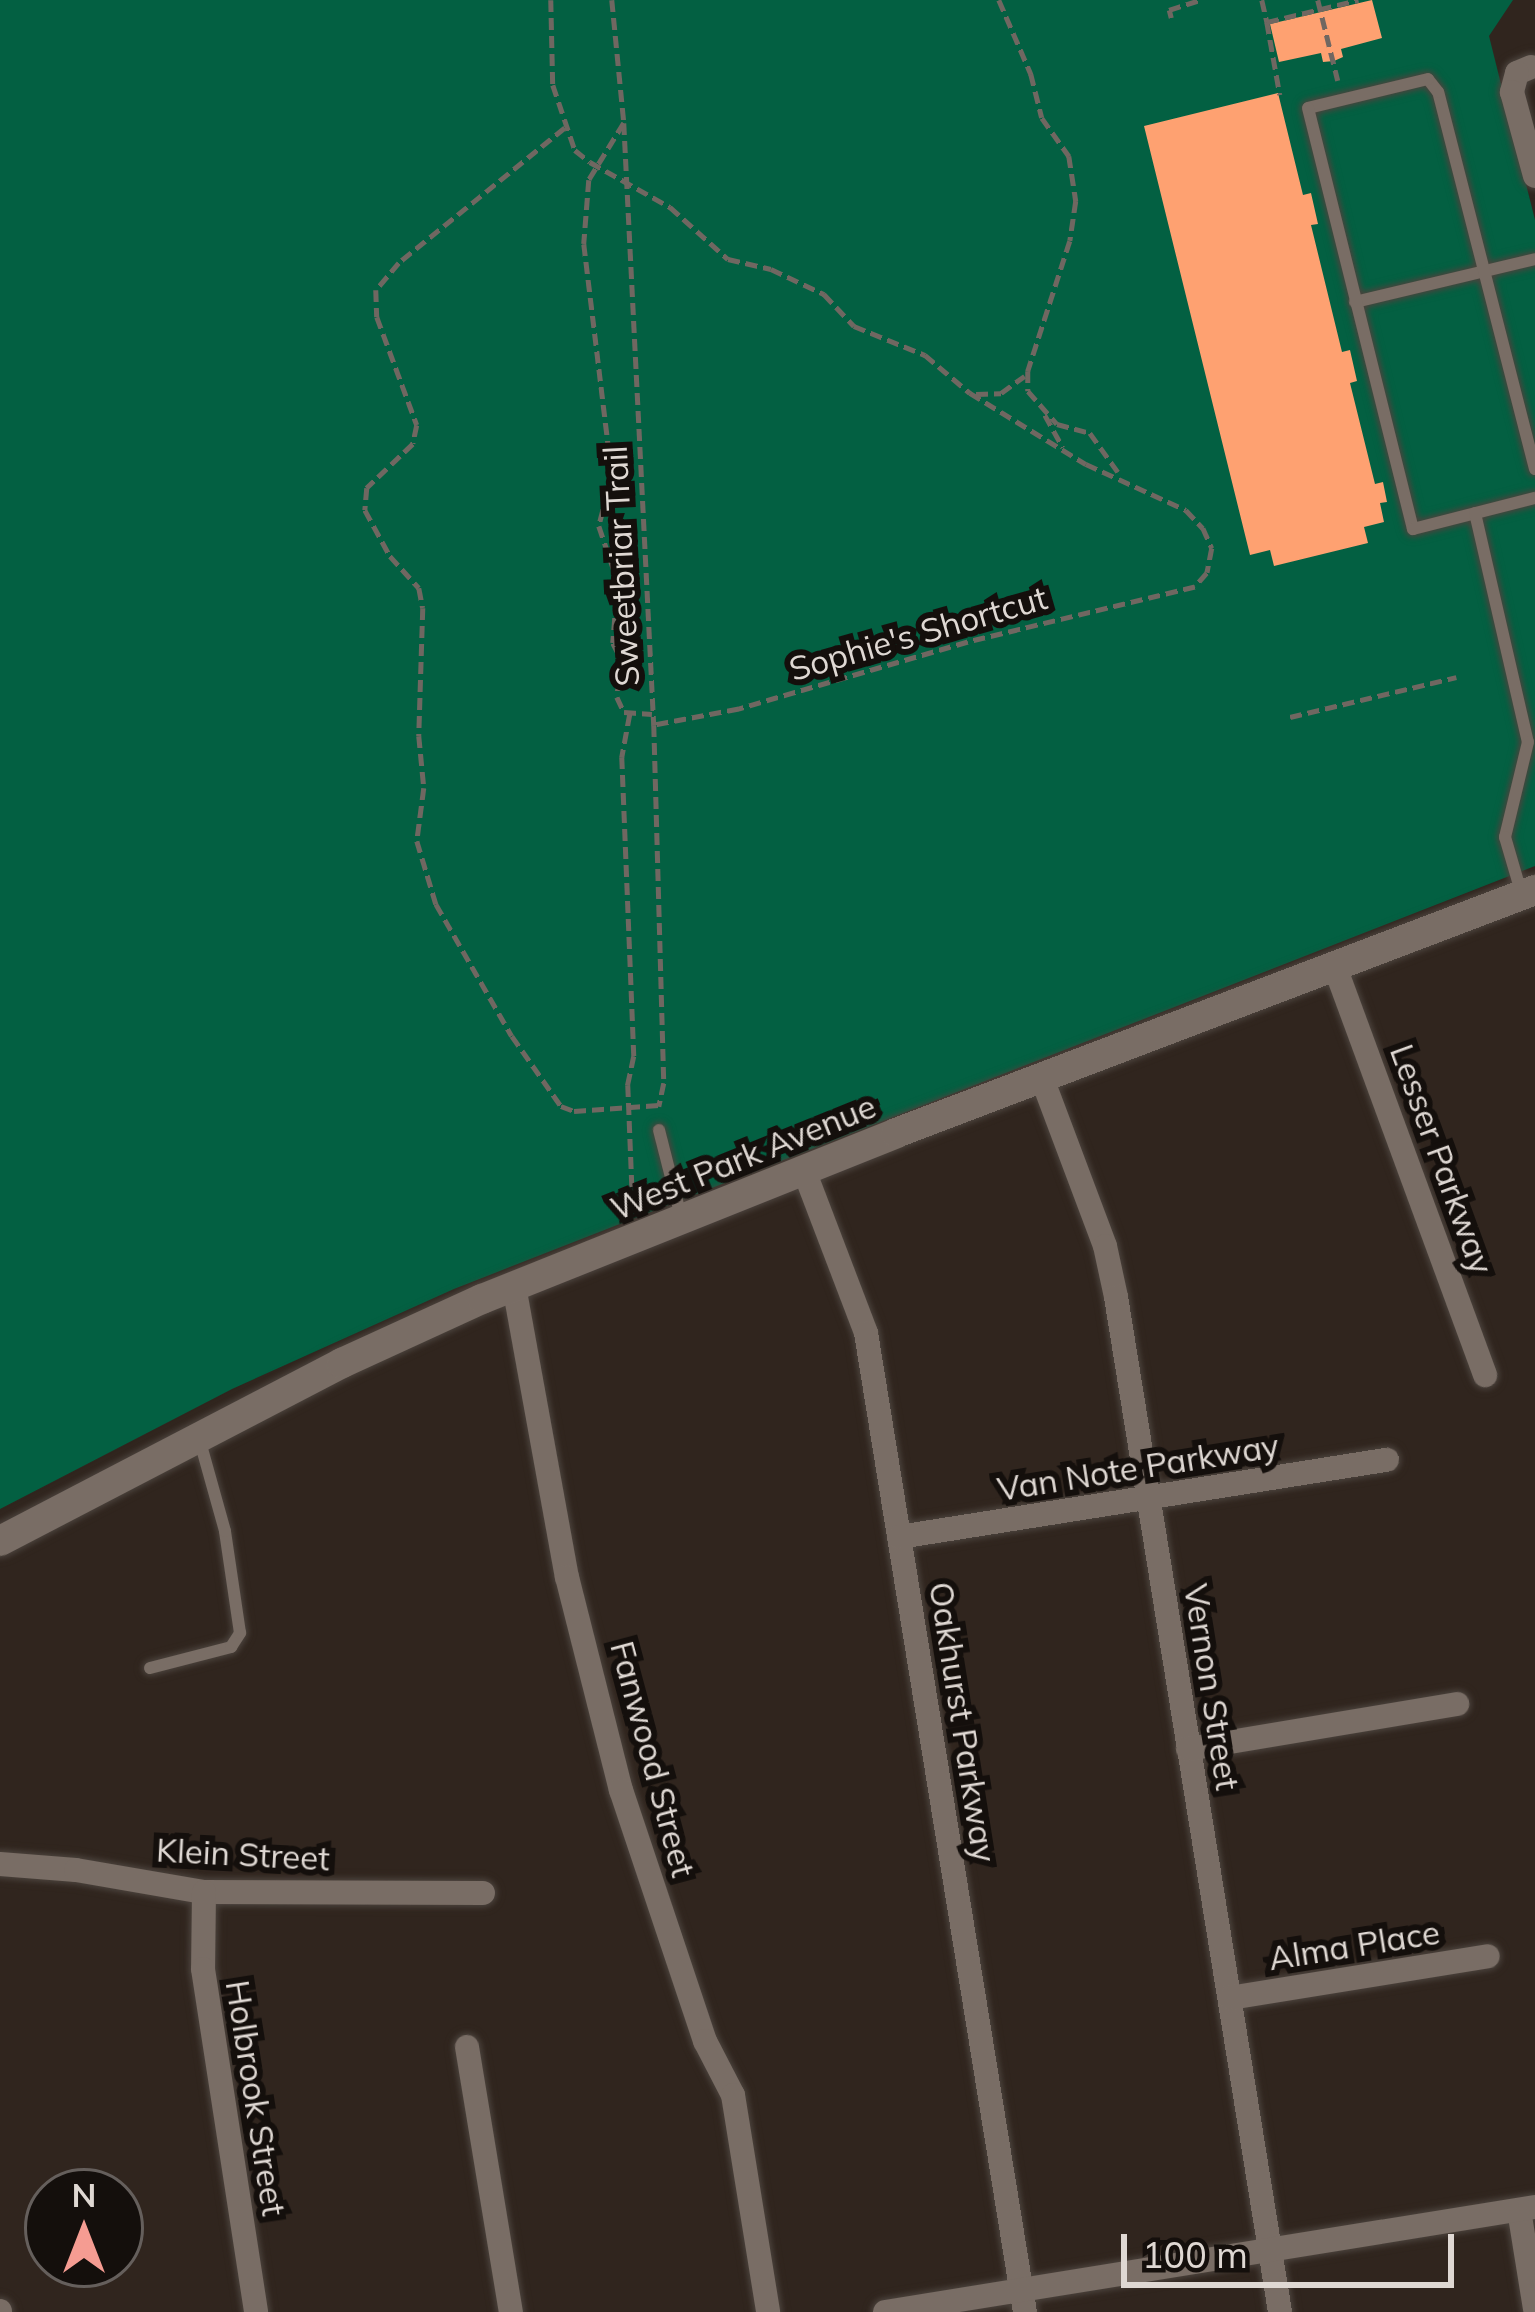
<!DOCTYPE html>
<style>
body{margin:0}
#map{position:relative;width:1535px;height:2312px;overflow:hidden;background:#30251e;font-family:Mulish,sans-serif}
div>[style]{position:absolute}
.green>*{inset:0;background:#036042}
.building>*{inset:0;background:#fea171}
.path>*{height:4.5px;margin-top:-2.25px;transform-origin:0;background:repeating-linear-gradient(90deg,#706761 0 12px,transparent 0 18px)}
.roads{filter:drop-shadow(0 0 3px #4b433d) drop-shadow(0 0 3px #4b433d)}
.service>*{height:12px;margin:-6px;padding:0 6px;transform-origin:6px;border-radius:6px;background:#796d65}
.minor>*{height:24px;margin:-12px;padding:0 12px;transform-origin:12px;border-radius:12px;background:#796d65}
.tertiary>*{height:30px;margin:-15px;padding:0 15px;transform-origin:15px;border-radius:15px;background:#796d65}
span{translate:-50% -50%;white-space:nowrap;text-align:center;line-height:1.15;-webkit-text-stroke:12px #140f0c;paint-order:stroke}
.street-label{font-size:33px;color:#dfd8d3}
.north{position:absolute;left:24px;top:2168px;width:120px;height:120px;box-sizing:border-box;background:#140f0c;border:3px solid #655f5c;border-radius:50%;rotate:0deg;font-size:33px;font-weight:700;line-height:48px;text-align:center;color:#dfd8d3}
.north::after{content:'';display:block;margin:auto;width:42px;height:54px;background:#f59c92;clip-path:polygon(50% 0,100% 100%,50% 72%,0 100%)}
.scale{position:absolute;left:1121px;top:2234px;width:333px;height:54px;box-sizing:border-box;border:6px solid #dfd8d3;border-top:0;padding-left:15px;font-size:36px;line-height:42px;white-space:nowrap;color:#dfd8d3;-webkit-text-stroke:9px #140f0c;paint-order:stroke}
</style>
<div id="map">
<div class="green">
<i style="clip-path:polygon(0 0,1513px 0,1489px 36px,1535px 220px,1535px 866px,454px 1289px,232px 1389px,0 1509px)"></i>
</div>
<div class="building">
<i style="clip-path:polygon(1372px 0,1382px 38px,1341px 49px,1343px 57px,1334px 61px,1323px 62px,1321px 53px,1279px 62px,1270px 24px)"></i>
<i style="clip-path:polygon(1278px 93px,1303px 195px,1311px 193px,1318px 224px,1311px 225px,1342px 352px,1350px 350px,1357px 381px,1350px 383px,1375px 484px,1383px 482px,1387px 502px,1380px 503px,1384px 522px,1364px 527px,1368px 543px,1274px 566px,1270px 550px,1250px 555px,1144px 126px)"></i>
</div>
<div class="path">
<i style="left:551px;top:0;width:85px;rotate:88.7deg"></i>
<i style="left:553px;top:85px;width:69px;rotate:71.3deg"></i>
<i style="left:575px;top:150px;width:19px;rotate:39deg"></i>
<i style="left:590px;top:162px;width:92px;rotate:29.4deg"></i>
<i style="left:670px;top:207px;width:78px;rotate:41.9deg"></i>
<i style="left:728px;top:259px;width:44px;rotate:13.1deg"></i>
<i style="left:771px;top:269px;width:59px;rotate:25.3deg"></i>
<i style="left:824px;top:294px;width:44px;rotate:46.8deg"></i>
<i style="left:854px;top:326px;width:77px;rotate:22.2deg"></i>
<i style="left:925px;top:355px;width:59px;rotate:40.2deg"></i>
<i style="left:970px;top:393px;width:136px;rotate:31.5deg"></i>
<i style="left:1086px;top:464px;width:110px;rotate:24.7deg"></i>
<i style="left:1186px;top:510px;width:25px;rotate:47deg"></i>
<i style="left:1203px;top:528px;width:22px;rotate:66deg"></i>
<i style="left:1212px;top:548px;width:25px;rotate:101deg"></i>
<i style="left:1207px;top:573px;width:18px;rotate:131deg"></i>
<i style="left:1195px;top:587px;width:234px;rotate:166.4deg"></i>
<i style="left:968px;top:642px;width:239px;rotate:163.7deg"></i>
<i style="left:739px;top:709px;width:86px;rotate:169.3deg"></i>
<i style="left:612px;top:0;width:124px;rotate:84.4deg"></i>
<i style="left:624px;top:123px;width:603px;rotate:87.15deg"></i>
<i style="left:654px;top:725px;width:358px;rotate:88.4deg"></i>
<i style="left:664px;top:1083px;width:24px;rotate:102deg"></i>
<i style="left:999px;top:0;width:81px;rotate:66.6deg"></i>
<i style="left:1031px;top:74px;width:45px;rotate:76deg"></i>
<i style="left:1042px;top:118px;width:47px;rotate:54.6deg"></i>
<i style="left:1069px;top:156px;width:46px;rotate:81.2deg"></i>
<i style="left:1076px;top:201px;width:40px;rotate:98.5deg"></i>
<i style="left:1070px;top:241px;width:137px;rotate:107.9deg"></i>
<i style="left:1028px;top:371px;width:20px;rotate:90deg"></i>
<i style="left:1028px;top:391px;width:44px;rotate:48.7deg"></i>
<i style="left:1057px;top:424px;width:34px;rotate:15deg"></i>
<i style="left:1090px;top:433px;width:48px;rotate:54.3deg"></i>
<i style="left:1262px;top:0;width:23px;rotate:77deg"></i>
<i style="left:1267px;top:22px;width:94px;rotate:-13.6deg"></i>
<i style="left:1318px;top:0;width:83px;rotate:76.1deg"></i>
<i style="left:1171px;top:18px;width:8px;rotate:-104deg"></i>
<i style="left:1169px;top:10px;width:33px;rotate:-18deg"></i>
<i style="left:1267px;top:22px;width:74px;rotate:79.9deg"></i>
<i style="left:624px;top:123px;width:67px;rotate:121.6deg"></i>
<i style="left:589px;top:180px;width:64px;rotate:94.5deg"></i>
<i style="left:584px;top:244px;width:233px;rotate:83.1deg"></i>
<i style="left:612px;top:475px;width:53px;rotate:104.3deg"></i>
<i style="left:599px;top:526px;width:59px;rotate:71.3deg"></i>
<i style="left:618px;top:582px;width:61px;rotate:94.7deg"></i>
<i style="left:613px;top:643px;width:20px;rotate:63deg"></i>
<i style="left:622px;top:661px;width:36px;rotate:98deg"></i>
<i style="left:617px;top:697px;width:17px;rotate:65deg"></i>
<i style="left:624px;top:712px;width:28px;rotate:4deg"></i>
<i style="left:565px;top:128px;width:214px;rotate:140.9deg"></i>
<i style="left:399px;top:263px;width:35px;rotate:130deg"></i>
<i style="left:376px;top:290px;width:27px;rotate:88deg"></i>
<i style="left:377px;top:317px;width:115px;rotate:69.7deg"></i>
<i style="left:417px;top:425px;width:19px;rotate:102deg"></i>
<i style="left:413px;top:444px;width:64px;rotate:136.3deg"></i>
<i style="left:367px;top:488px;width:22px;rotate:95deg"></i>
<i style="left:365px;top:510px;width:52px;rotate:61.5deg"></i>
<i style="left:390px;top:556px;width:43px;rotate:47.8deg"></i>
<i style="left:419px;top:588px;width:20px;rotate:79deg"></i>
<i style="left:423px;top:608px;width:128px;rotate:91.8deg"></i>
<i style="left:419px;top:736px;width:52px;rotate:84.5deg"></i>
<i style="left:424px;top:788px;width:53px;rotate:97.5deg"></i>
<i style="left:417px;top:841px;width:66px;rotate:73.2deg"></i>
<i style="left:436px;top:904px;width:152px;rotate:60.1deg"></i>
<i style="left:512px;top:1036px;width:85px;rotate:55deg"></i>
<i style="left:561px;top:1106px;width:14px;rotate:21deg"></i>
<i style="left:574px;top:1111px;width:85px;rotate:-4deg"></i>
<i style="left:976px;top:394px;width:25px;rotate:-2deg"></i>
<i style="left:1001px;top:393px;width:29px;rotate:-36deg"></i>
<i style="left:1045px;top:415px;width:37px;rotate:61deg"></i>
<i style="left:630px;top:714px;width:44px;rotate:100.5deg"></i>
<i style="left:622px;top:757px;width:299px;rotate:87.7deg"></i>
<i style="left:634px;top:1056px;width:30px;rotate:102deg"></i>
<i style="left:628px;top:1085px;width:124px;rotate:87.7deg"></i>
<i style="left:1290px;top:717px;width:171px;rotate:-13.5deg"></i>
</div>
<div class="roads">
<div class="service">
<i style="left:1355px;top:302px;width:185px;rotate:-13.4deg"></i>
<i style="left:1535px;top:469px;width:389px;rotate:-104.4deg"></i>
<i style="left:1438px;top:92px;width:16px;rotate:-128deg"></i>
<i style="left:1428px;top:79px;width:123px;rotate:166.4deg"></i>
<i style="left:1308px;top:108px;width:434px;rotate:76deg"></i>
<i style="left:1413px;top:529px;width:126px;rotate:-14.3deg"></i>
<i style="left:1475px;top:513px;width:235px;rotate:77deg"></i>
<i style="left:1528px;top:742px;width:98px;rotate:103.6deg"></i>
<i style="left:1505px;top:837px;width:60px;rotate:73.7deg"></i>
<i style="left:659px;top:1130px;width:93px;rotate:75.7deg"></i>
<i style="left:150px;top:1668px;width:84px;rotate:-14.5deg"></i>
<i style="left:231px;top:1647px;width:17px;rotate:-57deg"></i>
<i style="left:240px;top:1633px;width:103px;rotate:-98.4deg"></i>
<i style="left:225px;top:1531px;width:97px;rotate:-105.6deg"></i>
</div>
<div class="minor">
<i style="left:1531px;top:67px;width:15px;rotate:157deg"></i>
<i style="left:1517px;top:73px;width:20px;rotate:105deg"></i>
<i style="left:1512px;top:92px;width:87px;rotate:74.7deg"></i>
<i style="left:1335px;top:967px;width:435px;rotate:69.8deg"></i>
<i style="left:1043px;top:1081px;width:176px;rotate:69.4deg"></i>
<i style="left:1105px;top:1246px;width:52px;rotate:77.8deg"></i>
<i style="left:1116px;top:1297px;width:1028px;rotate:80.82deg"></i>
<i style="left:805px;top:1173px;width:171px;rotate:69.1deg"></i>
<i style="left:866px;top:1333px;width:992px;rotate:80.78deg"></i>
<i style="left:514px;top:1286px;width:296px;rotate:79.7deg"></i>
<i style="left:567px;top:1577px;width:220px;rotate:75.8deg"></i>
<i style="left:621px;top:1790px;width:265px;rotate:71.5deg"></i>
<i style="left:705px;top:2041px;width:61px;rotate:62.6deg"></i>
<i style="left:733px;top:2095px;width:220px;rotate:80.8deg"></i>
<i style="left:899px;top:1537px;width:494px;rotate:-9deg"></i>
<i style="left:1188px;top:1749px;width:273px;rotate:-9.5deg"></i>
<i style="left:0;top:1864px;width:76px;rotate:4.5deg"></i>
<i style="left:76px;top:1870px;width:130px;rotate:9.8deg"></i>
<i style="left:204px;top:1892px;width:279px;rotate:0.2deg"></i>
<i style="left:204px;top:1892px;width:77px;rotate:90.7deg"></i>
<i style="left:203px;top:1969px;width:347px;rotate:81.2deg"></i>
<i style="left:1230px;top:1998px;width:261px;rotate:-9.2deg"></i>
<i style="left:467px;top:2047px;width:269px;rotate:80.6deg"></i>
<i style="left:1519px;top:2210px;width:100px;rotate:80.8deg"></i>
<i style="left:0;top:2311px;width:1px;rotate:90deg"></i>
<i style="left:885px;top:2312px;width:658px;rotate:-9.18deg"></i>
</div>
<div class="tertiary">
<i style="left:0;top:1541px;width:386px;rotate:-27.5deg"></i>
<i style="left:342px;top:1363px;width:154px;rotate:-24.6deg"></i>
<i style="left:482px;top:1299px;width:446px;rotate:-21.8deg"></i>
<i style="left:896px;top:1133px;width:684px;rotate:-20.82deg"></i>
</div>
</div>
<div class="street-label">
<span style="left:621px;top:566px;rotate:-93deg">Sweetbriar Trail</span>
<span style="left:918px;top:633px;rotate:-16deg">Sophie's Shortcut</span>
<span style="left:743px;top:1157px;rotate:-22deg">West Park Avenue</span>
<span style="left:1442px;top:1159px;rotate:70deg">Lesser Parkway</span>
<span style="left:1138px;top:1467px;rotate:-9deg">Van Note Parkway</span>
<span style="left:1212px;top:1687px;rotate:81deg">Vernon Street</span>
<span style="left:963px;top:1722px;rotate:81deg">Oakhurst Parkway</span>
<span style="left:653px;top:1759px;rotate:75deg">Fanwood Street</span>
<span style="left:243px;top:1854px;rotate:3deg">Klein Street</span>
<span style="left:1354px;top:1945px;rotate:-9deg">Alma Place</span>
<span style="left:256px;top:2098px;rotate:81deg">Holbrook Street</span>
</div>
<div class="north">N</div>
<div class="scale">100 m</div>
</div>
